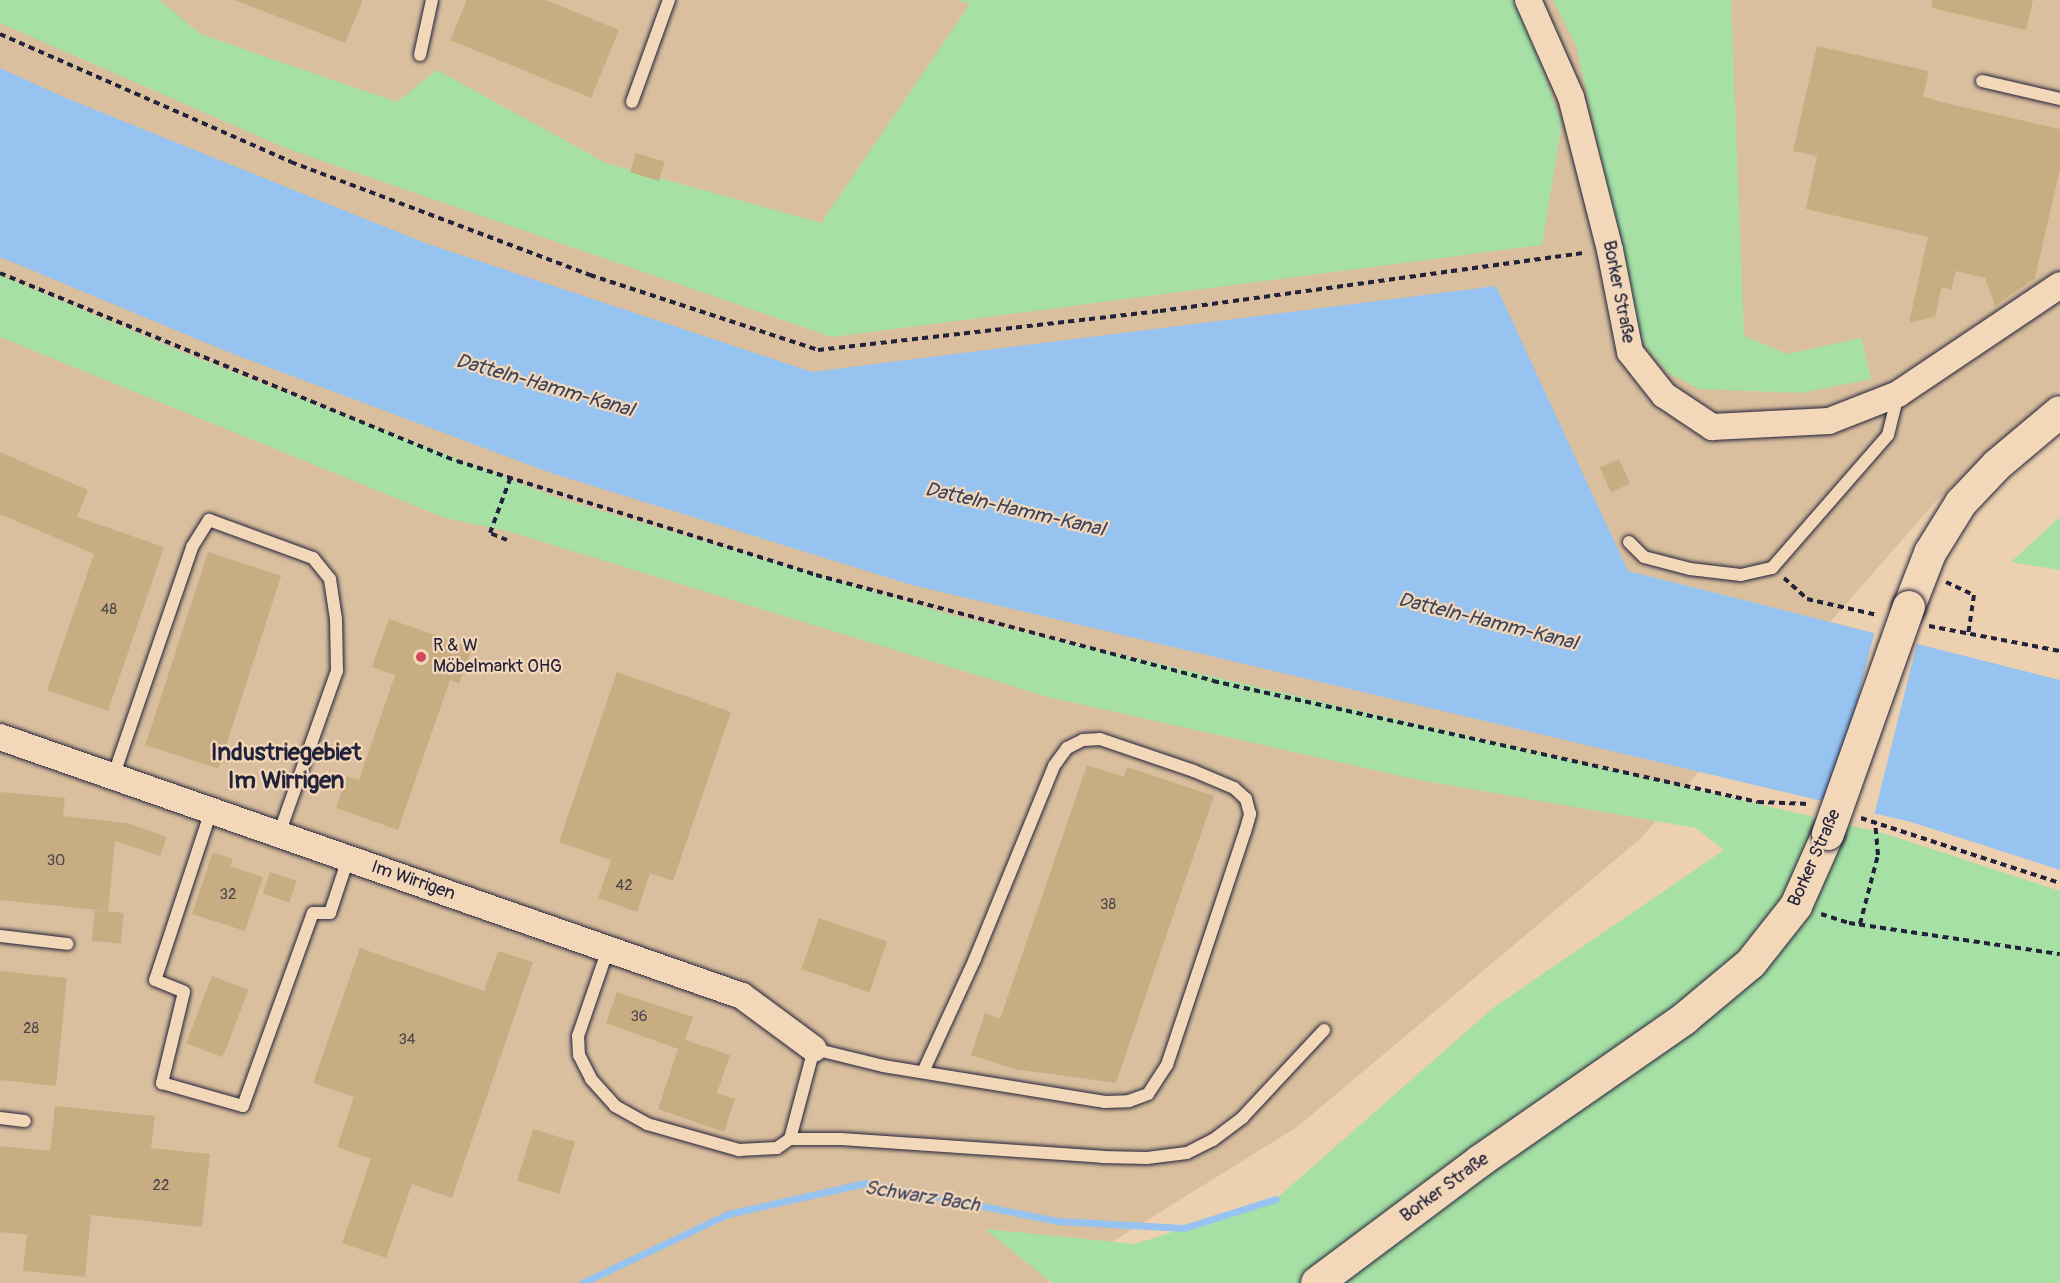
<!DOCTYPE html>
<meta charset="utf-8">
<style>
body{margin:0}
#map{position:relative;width:2060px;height:1283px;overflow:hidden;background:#ecd0af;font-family:Pangolin,sans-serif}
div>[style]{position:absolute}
.built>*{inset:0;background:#dabf9e}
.green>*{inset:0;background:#a6e0a5}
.water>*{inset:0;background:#96c3f0}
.pier>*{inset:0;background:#ecd0af;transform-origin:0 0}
.stream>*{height:7px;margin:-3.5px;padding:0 3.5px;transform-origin:3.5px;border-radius:3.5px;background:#96c3f0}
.building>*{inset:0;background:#c9ad82;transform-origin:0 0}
.path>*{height:4px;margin-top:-2px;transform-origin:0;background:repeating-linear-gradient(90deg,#22223b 0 6px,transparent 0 10.5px)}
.roads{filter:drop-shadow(0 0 2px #22223b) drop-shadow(0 0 2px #22223b)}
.service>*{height:12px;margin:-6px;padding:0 6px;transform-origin:6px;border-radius:6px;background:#f3d7b9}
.minor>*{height:26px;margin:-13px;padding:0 13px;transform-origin:13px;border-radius:13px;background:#f3d7b9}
.tertiary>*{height:32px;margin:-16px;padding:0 16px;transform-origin:16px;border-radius:16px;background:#f3d7b9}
.bridges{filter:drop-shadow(0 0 2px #22223b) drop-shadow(0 0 2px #22223b)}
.tertiary-bridge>*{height:32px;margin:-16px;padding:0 16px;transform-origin:16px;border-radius:16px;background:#f3d7b9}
.dots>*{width:16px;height:16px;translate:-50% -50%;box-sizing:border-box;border:3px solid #f3d7b9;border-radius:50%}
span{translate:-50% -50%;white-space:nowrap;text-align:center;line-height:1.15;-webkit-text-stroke:4.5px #f3d7b9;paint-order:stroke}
.number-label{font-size:15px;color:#4c454d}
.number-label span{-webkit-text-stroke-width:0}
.street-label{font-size:18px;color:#22223b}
.poi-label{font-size:18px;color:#22223b}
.left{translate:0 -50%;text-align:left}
.water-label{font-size:20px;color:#39425f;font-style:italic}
.district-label{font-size:24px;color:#22223b;font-weight:700}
</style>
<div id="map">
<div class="built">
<i style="clip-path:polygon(0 0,2060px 0,2060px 389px,1937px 500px,1640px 839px,1297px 1127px,1046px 1283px,0 1283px)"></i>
</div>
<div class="green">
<i style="clip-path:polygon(0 0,160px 0,200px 34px,397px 102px,437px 70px,606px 163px,821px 223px,970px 4px,957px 0,1517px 0,1562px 123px,1542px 245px,832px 337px,288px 149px,0 23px)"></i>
<i style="clip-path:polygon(1553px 0,1731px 0,1744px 336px,1788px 354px,1861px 338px,1871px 379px,1801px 393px,1699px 389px,1667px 372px,1642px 342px,1576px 45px)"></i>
<i style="clip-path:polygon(0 275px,187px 354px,558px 498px,955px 616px,1883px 833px,2060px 891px,2060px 1283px,1052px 1283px,985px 1229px,1135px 1244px,1276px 1199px,1493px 1008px,1724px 850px,1696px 828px,1419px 780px,1048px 697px,507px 531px,445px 518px,0 337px)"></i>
<i style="clip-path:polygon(2060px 517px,2060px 570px,2011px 562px)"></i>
</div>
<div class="water">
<i style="clip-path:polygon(0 68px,66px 98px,425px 243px,812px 372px,1496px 286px,1628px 571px,2060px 680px,2060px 870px,1911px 822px,912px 585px,551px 473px,228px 352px,0 257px)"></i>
</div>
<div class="pier">
<i style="left:1875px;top:630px;width:44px;height:182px;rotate:14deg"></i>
</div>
<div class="stream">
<i style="left:582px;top:1283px;width:161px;rotate:-25.3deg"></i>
<i style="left:728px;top:1214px;width:141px;rotate:-12.7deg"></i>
<i style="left:866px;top:1183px;width:196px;rotate:11.2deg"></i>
<i style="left:1058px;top:1221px;width:126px;rotate:3.2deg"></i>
<i style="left:1184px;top:1228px;width:96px;rotate:-17.5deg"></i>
</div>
<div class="building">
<i style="clip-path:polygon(235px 0,363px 0,345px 43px)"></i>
<i style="clip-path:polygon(467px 0,546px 0,619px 30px,591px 98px,450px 40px)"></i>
<i style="clip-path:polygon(1932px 0,2033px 0,2026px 30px,1932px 8px)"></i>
<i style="clip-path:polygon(1817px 46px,1929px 71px,1923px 96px,1941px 102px,2060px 129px,2060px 169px,2035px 278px,1995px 306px,1985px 278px,1956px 271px,1951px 290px,1942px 287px,1935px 317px,1909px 323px,1928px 237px,1806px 209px,1817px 156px,1793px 151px)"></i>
<i style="left:636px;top:153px;width:30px;height:20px;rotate:17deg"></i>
<i style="clip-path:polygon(0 452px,88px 490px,77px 517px,164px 547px,108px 711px,47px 690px,94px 554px,0 514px)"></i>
<i style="left:1619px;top:459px;width:27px;height:21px;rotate:66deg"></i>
<i style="left:208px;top:552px;width:77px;height:203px;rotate:18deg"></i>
<i style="clip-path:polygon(389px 619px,472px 648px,459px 684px,450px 680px,398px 830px,336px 808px,347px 776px,359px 780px,395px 675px,372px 667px)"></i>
<i style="clip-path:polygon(617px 672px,731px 712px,673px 881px,650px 873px,637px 912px,598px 898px,611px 860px,559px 842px)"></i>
<i style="clip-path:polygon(1087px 765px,1124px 777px,1127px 767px,1214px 796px,1116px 1083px,1014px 1069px,971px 1055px,985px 1013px,1000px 1019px)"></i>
<i style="clip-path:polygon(0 792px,65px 798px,63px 816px,127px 823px,167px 837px,160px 856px,115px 841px,108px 911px,0 900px)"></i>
<i style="clip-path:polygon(213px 852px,233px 859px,230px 866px,263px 877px,245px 931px,192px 914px)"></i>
<i style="left:270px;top:872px;width:28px;height:23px;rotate:18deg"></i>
<i style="left:95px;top:910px;width:29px;height:31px;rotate:6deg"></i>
<i style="left:819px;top:918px;width:72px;height:54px;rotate:19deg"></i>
<i style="clip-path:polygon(360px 948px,484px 991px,498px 951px,533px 962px,452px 1198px,412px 1184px,386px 1258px,342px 1243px,371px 1159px,337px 1147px,354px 1097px,313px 1083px)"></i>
<i style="clip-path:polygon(0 971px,67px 978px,56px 1086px,0 1080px)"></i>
<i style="left:212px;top:976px;width:39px;height:72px;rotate:21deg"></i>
<i style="clip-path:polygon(617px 992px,693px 1017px,685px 1040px,730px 1055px,717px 1093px,735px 1099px,724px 1132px,658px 1109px,678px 1049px,606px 1023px)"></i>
<i style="clip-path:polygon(55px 1106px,155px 1116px,151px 1148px,210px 1154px,202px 1227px,91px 1215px,85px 1277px,23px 1271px,27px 1235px,0 1232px,0 1146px,50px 1151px)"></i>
<i style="left:533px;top:1129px;width:44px;height:54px;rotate:17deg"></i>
</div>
<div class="path">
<i style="left:0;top:34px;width:318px;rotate:23.7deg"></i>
<i style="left:291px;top:162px;width:320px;rotate:20.7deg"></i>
<i style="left:590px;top:275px;width:240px;rotate:18.2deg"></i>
<i style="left:818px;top:350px;width:344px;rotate:-6.5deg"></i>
<i style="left:1160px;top:311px;width:430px;rotate:-7.8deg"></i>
<i style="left:0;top:273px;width:494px;rotate:22.4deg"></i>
<i style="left:457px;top:461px;width:377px;rotate:17.6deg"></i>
<i style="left:816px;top:575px;width:411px;rotate:14.9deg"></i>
<i style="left:1213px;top:681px;width:558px;rotate:12.52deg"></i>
<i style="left:1758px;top:802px;width:52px;rotate:2.2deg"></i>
<i style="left:507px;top:540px;width:18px;rotate:-158deg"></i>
<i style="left:490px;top:533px;width:58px;rotate:-69.7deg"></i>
<i style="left:1784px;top:578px;width:31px;rotate:42deg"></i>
<i style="left:1807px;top:599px;width:72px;rotate:12.9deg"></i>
<i style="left:1946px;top:582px;width:31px;rotate:25deg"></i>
<i style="left:1974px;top:595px;width:40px;rotate:98.5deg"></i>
<i style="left:1929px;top:626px;width:133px;rotate:10.8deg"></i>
<i style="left:1861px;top:818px;width:209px;rotate:18.1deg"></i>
<i style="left:1821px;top:914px;width:29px;rotate:18deg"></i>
<i style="left:1849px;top:923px;width:213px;rotate:8.4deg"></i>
<i style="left:1860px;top:924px;width:71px;rotate:-75.4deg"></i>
<i style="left:1878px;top:855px;width:33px;rotate:-95deg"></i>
</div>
<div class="roads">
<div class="service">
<i style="left:420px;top:55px;width:56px;rotate:-77.7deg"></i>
<i style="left:1982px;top:81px;width:80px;rotate:13deg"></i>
<i style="left:632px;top:102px;width:109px;rotate:-70.1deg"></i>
<i style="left:1629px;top:542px;width:21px;rotate:45deg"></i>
<i style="left:1644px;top:557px;width:48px;rotate:14.6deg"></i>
<i style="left:1690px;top:569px;width:51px;rotate:6.7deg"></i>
<i style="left:1741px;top:575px;width:32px;rotate:-13deg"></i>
<i style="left:1772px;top:568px;width:176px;rotate:-48.9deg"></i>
<i style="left:1888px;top:435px;width:41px;rotate:-76deg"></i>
<i style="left:113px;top:777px;width:243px;rotate:-71deg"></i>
<i style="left:192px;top:547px;width:32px;rotate:-58deg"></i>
<i style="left:209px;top:520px;width:111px;rotate:20.1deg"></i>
<i style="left:313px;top:558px;width:27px;rotate:51deg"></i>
<i style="left:330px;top:579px;width:40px;rotate:81.5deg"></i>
<i style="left:336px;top:619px;width:52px;rotate:88.9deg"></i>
<i style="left:337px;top:671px;width:173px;rotate:109.6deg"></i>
<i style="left:211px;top:811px;width:178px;rotate:108.3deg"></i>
<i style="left:155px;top:980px;width:31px;rotate:22deg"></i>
<i style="left:184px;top:992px;width:94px;rotate:103.6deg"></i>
<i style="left:162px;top:1083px;width:84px;rotate:15.9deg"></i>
<i style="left:243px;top:1106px;width:205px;rotate:-70.1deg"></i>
<i style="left:313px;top:913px;width:17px"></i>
<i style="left:330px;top:913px;width:57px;rotate:-71.6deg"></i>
<i style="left:0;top:936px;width:68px;rotate:6.7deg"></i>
<i style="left:608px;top:949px;width:92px;rotate:109deg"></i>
<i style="left:578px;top:1036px;width:19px;rotate:87deg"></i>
<i style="left:579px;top:1055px;width:27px;rotate:63deg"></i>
<i style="left:591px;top:1079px;width:36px;rotate:48deg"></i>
<i style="left:615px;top:1106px;width:37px;rotate:29deg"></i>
<i style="left:647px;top:1124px;width:96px;rotate:15.8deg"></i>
<i style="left:739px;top:1150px;width:38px;rotate:-3deg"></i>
<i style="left:777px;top:1148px;width:16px;rotate:-35deg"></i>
<i style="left:790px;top:1139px;width:93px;rotate:-75.1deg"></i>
<i style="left:814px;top:1049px;width:71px;rotate:13.8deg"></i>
<i style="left:883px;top:1066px;width:225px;rotate:9.2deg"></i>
<i style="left:1105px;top:1102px;width:24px;rotate:-2deg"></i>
<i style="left:1129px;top:1101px;width:20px;rotate:-20deg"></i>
<i style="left:1148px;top:1094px;width:35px;rotate:-57deg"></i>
<i style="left:1167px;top:1065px;width:246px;rotate:-71.5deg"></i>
<i style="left:1245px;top:832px;width:19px;rotate:-74deg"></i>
<i style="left:1250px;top:814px;width:16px;rotate:-105deg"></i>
<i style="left:1246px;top:799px;width:16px;rotate:-137deg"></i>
<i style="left:1234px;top:788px;width:43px;rotate:-157deg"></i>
<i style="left:1194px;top:771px;width:99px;rotate:-161.2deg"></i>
<i style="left:1100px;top:739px;width:17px;rotate:177deg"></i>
<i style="left:1083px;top:740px;width:18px;rotate:153deg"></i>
<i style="left:1067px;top:748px;width:22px;rotate:126deg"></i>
<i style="left:1054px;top:766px;width:209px;rotate:112.3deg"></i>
<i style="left:975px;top:959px;width:124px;rotate:114.7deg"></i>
<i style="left:0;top:1118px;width:25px;rotate:7deg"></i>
<i style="left:790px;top:1139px;width:51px"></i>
<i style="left:841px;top:1139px;width:262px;rotate:3.9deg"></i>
<i style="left:1102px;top:1157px;width:45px;rotate:1.3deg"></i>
<i style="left:1147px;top:1158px;width:40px;rotate:-7.1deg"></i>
<i style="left:1187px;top:1153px;width:29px;rotate:-27deg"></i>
<i style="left:1213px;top:1140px;width:38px;rotate:-37deg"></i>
<i style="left:1243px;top:1117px;width:119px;rotate:-47deg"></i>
</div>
<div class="minor">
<i style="left:1528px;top:0;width:106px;rotate:66.1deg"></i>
<i style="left:1571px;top:97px;width:158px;rotate:75.7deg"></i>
<i style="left:1610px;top:250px;width:104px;rotate:78.9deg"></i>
<i style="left:1630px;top:352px;width:55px;rotate:51.7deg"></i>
<i style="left:1664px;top:395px;width:58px;rotate:33.7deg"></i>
<i style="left:1712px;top:427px;width:117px;rotate:-2.9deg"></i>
<i style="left:1829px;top:421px;width:74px;rotate:-21.4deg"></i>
<i style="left:1898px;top:394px;width:195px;rotate:-33.9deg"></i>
<i style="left:0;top:737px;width:786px;rotate:19.24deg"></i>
<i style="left:742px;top:996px;width:89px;rotate:36.4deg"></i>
</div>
<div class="tertiary">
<i style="left:1909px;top:607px;width:58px;rotate:-68.7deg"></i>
<i style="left:1930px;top:553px;width:59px;rotate:-58.2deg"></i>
<i style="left:1961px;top:503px;width:52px;rotate:-46.5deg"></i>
<i style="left:1997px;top:465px;width:82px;rotate:-40.1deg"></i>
<i style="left:1317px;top:1283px;width:204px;rotate:-36.8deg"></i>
<i style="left:1480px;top:1161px;width:249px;rotate:-34.8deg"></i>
<i style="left:1684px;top:1019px;width:87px;rotate:-39.9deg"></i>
<i style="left:1751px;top:963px;width:73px;rotate:-51.7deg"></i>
<i style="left:1796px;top:906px;width:79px;rotate:-66deg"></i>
</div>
</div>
<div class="bridges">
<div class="tertiary-bridge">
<i style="left:1828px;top:834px;width:241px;rotate:-70.4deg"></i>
</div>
</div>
<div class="dots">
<i style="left:421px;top:657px;background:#d1495b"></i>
</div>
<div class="number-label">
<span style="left:109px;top:610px">48</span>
<span style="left:56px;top:861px">30</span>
<span style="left:624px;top:886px">42</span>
<span style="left:228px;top:895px">32</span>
<span style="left:1108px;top:905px">38</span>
<span style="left:639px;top:1017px">36</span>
<span style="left:31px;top:1029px">28</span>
<span style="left:407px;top:1040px">34</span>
<span style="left:161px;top:1186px">22</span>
</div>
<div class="street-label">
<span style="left:1618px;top:292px;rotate:79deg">Borker Straße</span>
<span style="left:1815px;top:858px;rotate:-66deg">Borker Straße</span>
<span style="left:413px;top:881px;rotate:19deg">Im Wirrigen</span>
<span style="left:1445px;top:1188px;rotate:-36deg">Borker Straße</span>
</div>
<div class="poi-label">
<span class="left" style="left:433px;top:657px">R &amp; W<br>Möbelmarkt OHG</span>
</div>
<div class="water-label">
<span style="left:545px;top:385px;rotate:16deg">Datteln-Hamm-Kanal</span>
<span style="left:1015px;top:509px;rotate:13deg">Datteln-Hamm-Kanal</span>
<span style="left:1488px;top:621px;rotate:14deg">Datteln-Hamm-Kanal</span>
<span style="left:922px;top:1196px;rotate:9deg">Schwarz Bach</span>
</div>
<div class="district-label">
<span style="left:286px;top:767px">Industriegebiet<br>Im Wirrigen</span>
</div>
</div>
